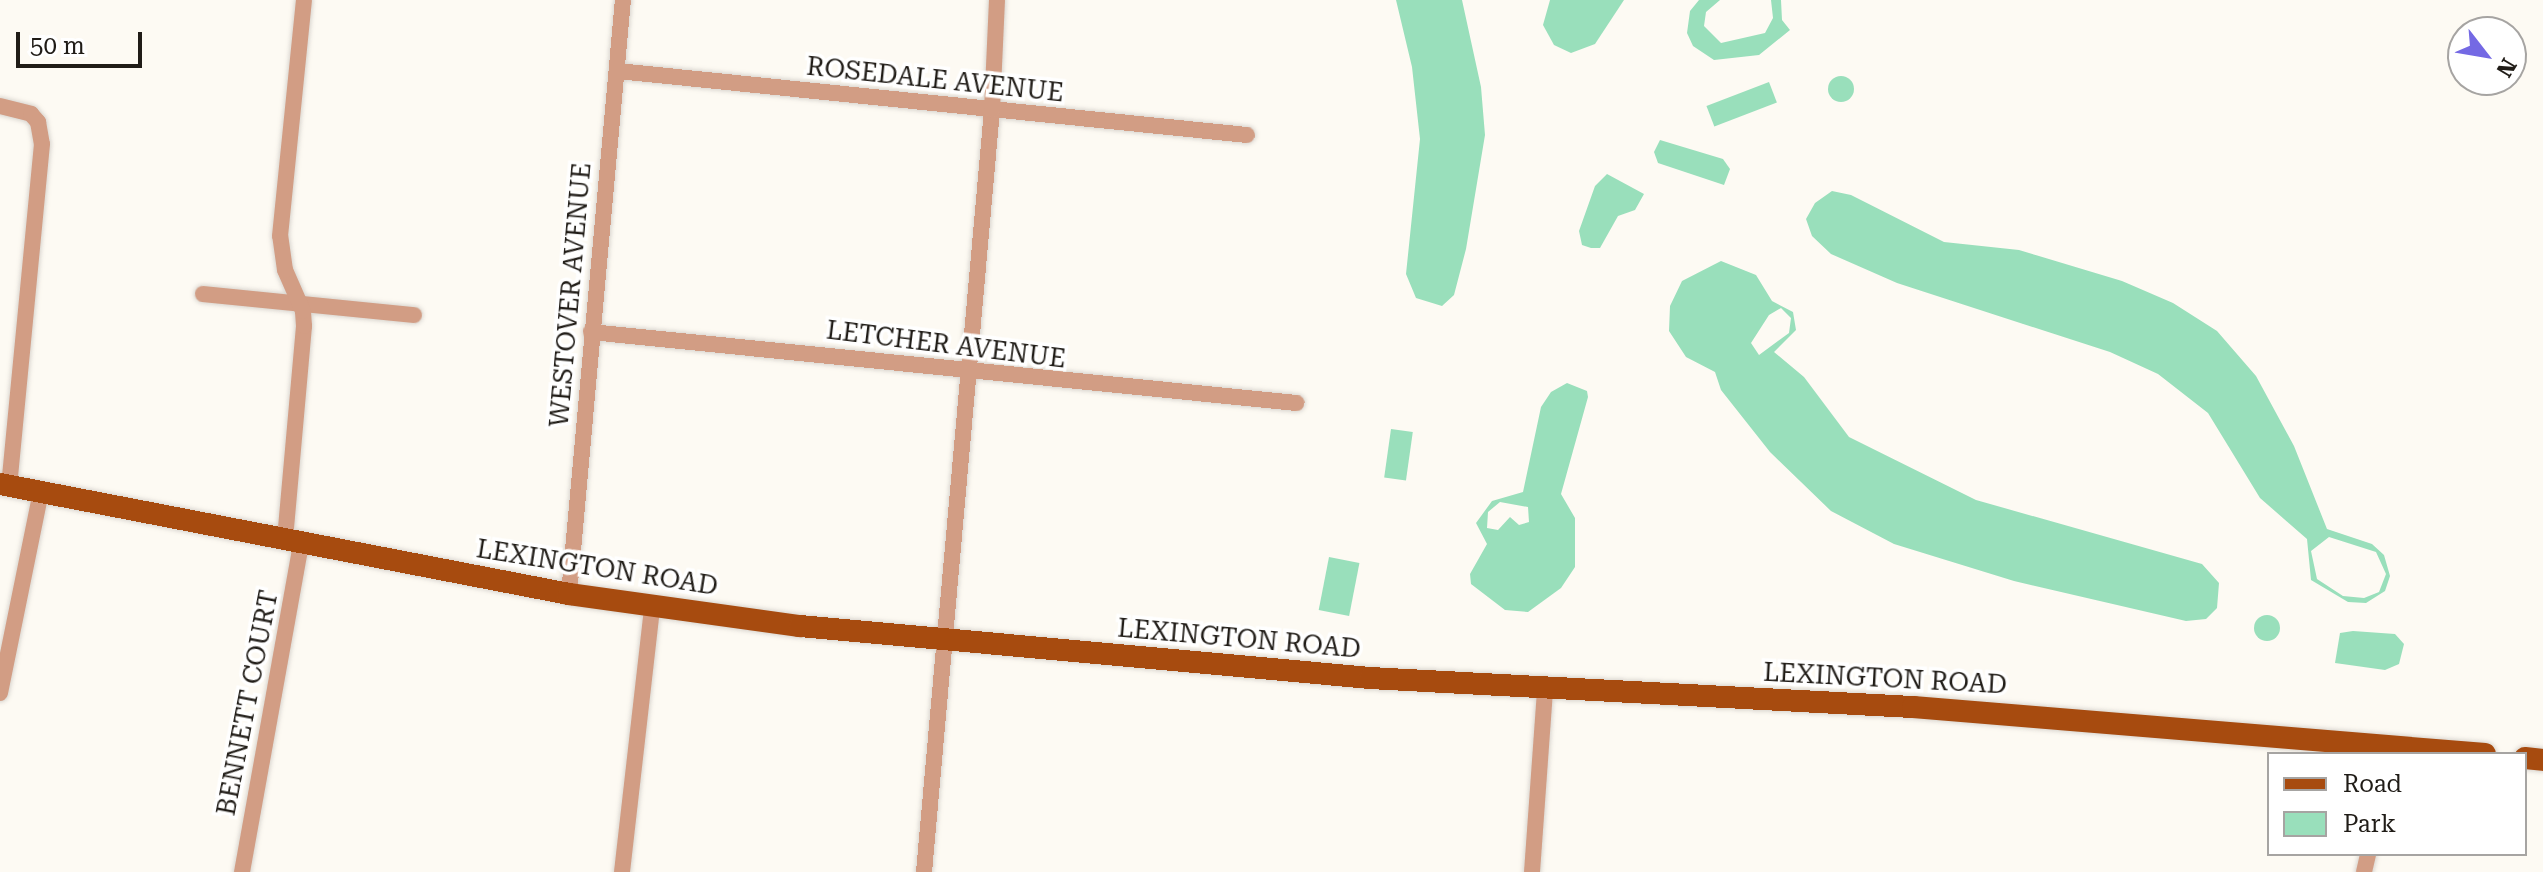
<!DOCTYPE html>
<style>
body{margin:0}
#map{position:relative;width:2543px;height:872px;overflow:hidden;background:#fdfaf3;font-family:"Roboto Serif",serif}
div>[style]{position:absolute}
.green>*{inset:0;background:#99dfbb;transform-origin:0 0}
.round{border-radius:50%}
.roads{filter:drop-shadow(0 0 2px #dad6d0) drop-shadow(0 0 2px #dad6d0)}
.minor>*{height:16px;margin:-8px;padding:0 8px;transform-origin:8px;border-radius:8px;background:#d29d84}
.major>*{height:22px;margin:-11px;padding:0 11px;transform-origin:11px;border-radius:11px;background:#a74b0f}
span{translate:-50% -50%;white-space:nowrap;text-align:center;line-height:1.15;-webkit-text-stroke:7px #fff;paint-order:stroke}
.street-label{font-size:26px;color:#201c17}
.legend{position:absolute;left:2267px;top:752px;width:260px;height:104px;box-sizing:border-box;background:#fff;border:2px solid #a6a4a2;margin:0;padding:10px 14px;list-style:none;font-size:24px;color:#201c17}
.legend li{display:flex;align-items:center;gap:16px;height:40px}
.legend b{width:40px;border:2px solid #a6a4a2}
.north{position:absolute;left:2447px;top:16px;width:80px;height:80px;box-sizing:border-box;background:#fff;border:2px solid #a6a4a2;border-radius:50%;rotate:121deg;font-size:22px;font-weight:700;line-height:32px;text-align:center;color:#201c17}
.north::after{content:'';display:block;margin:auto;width:28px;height:36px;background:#7469e4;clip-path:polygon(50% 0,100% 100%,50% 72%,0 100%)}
.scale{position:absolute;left:16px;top:32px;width:126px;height:36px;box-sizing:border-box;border:4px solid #201c17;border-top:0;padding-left:10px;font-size:24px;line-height:28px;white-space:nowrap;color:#201c17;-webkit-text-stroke:6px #fff;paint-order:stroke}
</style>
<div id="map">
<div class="green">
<i style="clip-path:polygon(1396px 0,1462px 0,1481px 87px,1485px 135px,1466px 249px,1454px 295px,1442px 306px,1416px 298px,1406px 274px,1420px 139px,1412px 67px)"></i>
<i style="clip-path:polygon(1550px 0,1624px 0,1595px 44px,1571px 53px,1554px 45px,1543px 25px)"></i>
<i style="clip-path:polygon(1699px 0,1720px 0,1706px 12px,1704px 26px,1721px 43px,1765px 33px,1773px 18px,1771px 0,1781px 0,1782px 20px,1790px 30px,1759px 55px,1714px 60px,1693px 46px,1687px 33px,1690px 11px)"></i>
<i class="round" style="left:1828px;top:76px;width:26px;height:26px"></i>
<i style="left:1769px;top:82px;width:22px;height:67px;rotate:69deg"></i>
<i style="clip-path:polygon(1660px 140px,1723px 159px,1730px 169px,1724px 185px,1658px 163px,1654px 152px)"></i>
<i style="clip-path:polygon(1607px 174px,1644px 194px,1635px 210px,1618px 216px,1600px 248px,1591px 248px,1582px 245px,1579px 231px,1595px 186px)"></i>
<i style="clip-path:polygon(evenodd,1832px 191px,1851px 195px,1944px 242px,2019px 250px,2122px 281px,2173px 303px,2217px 331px,2256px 376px,2294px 446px,2327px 529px,2372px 544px,2384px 555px,2390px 576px,2385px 591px,2366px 603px,2348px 602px,2311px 580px,2307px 539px,2260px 498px,2208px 413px,2158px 374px,2110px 352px,1897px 283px,1831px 254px,1812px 236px,1806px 219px,1815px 203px,1832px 191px,2329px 537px,2376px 552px,2386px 574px,2379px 592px,2364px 598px,2343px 596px,2317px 579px,2311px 551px,2329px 537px)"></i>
<i style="clip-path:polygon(evenodd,1721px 261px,1756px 275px,1772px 301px,1793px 312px,1796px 330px,1774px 352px,1804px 377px,1849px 437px,1976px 500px,2202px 564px,2219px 583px,2217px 608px,2206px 619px,2186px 621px,2014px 581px,1894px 544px,1831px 511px,1770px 452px,1721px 390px,1715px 372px,1686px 357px,1669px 331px,1670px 306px,1682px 281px,1721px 261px,1781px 308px,1791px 318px,1789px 333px,1759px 355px,1751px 343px,1769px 315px,1781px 308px)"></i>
<i style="clip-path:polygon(evenodd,1567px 383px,1587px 391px,1588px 397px,1561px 494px,1575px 518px,1575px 567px,1561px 588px,1528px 612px,1505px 610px,1471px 584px,1470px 574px,1487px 544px,1476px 523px,1492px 501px,1523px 492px,1541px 407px,1551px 392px,1567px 383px,1500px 502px,1528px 507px,1529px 522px,1519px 525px,1510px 517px,1498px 530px,1487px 528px,1488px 512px,1500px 502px)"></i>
<i style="left:1391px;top:429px;width:22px;height:49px;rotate:8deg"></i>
<i style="left:1329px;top:557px;width:31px;height:54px;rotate:11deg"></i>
<i class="round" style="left:2254px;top:615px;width:26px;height:26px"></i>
<i style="clip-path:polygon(2353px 631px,2395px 634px,2404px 644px,2399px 664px,2385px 670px,2335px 663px,2340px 633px)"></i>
</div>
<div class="roads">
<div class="minor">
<i style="left:618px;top:71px;width:632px;rotate:5.81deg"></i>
<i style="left:0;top:106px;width:32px;rotate:14deg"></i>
<i style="left:31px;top:114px;width:11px;rotate:49deg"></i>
<i style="left:38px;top:122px;width:22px;rotate:80deg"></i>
<i style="left:42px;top:144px;width:343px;rotate:95.5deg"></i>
<i style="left:203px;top:294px;width:212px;rotate:5.7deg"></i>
<i style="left:591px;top:332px;width:709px;rotate:5.75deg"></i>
<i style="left:285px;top:539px;width:214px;rotate:-84.9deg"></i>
<i style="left:304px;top:326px;width:15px;rotate:-94deg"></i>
<i style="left:303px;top:311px;width:45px;rotate:-113.7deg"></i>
<i style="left:285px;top:270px;width:34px;rotate:-98deg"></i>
<i style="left:280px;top:236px;width:237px;rotate:-84.2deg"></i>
<i style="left:569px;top:594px;width:596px;rotate:-84.81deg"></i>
<i style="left:0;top:693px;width:206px;rotate:-78.5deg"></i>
<i style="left:242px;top:872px;width:334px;rotate:-79.8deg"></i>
<i style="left:622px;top:872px;width:267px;rotate:-83.5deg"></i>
<i style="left:924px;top:872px;width:765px;rotate:-84.9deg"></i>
<i style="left:992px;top:110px;width:110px;rotate:-87.4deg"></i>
<i style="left:1532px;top:872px;width:183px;rotate:-85.9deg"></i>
<i style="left:2364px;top:872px;width:18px;rotate:-77deg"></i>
</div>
<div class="major">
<i style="left:0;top:484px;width:580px;rotate:10.94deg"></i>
<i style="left:569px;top:594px;width:233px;rotate:7.9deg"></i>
<i style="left:800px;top:626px;width:572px;rotate:5.21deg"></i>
<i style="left:1370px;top:678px;width:544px;rotate:3.06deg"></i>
<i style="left:1913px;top:707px;width:574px;rotate:4.7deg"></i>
<i style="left:2525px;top:758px;width:18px;rotate:6deg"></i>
</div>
</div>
<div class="street-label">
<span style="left:935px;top:80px;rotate:6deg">ROSEDALE AVENUE</span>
<span style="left:571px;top:295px;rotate:-85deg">WESTOVER AVENUE</span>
<span style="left:946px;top:345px;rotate:7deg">LETCHER AVENUE</span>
<span style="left:597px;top:568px;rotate:9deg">LEXINGTON ROAD</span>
<span style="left:1239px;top:639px;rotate:5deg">LEXINGTON ROAD</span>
<span style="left:1885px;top:679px;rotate:3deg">LEXINGTON ROAD</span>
<span style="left:248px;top:703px;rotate:-79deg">BENNETT COURT</span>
</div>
<ul class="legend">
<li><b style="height:10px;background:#a74b0f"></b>Road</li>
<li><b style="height:22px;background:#99dfbb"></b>Park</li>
</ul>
<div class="north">N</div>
<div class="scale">50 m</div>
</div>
